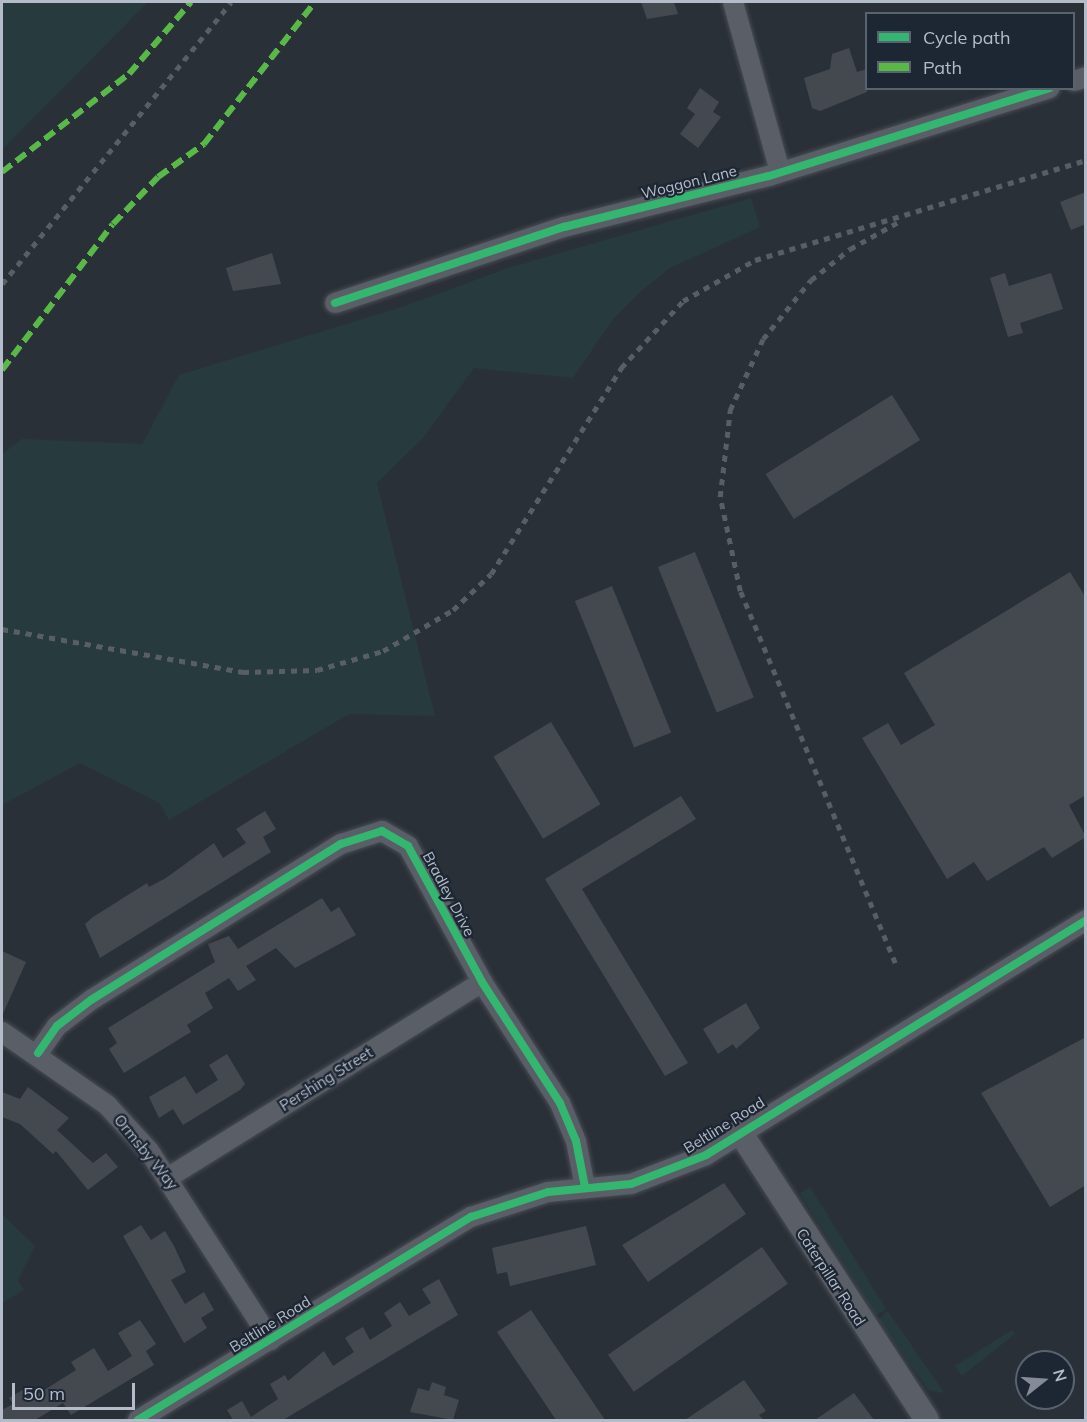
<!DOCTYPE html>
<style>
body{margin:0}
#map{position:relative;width:1087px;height:1422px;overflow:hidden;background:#2a3038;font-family:Mulish,sans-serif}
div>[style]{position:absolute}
.green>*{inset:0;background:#273a3e;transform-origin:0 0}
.building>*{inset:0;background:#444950;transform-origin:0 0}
.roads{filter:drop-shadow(0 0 2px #484c53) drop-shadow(0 0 2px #484c53)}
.minor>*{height:20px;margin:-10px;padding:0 10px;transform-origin:10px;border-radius:10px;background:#5a5e66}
.tertiary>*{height:24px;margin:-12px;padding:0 12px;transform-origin:12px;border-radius:12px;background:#5a5e66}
.rail>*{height:4.5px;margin-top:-2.25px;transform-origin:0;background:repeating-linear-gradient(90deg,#595d64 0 6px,transparent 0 12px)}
.quiet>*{height:6px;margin-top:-3px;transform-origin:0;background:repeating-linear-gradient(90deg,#58b947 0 12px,transparent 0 18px)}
.cycleway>*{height:8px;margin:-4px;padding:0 4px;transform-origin:4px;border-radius:4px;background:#33b770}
span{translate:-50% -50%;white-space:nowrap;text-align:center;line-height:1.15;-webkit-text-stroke:4.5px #1d2633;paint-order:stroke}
.street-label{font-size:15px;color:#b4bcc9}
.frame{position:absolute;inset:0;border:3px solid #b4bcc9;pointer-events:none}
.legend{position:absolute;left:865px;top:12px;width:210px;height:78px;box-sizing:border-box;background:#1d2633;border:2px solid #59626f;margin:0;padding:8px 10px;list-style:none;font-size:18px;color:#b4bcc9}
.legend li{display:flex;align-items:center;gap:12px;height:30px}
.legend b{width:30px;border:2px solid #59626f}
.north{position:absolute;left:1015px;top:1350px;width:60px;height:60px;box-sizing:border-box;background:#1d2633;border:2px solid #59626f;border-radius:50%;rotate:73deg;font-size:16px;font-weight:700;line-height:24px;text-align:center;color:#b4bcc9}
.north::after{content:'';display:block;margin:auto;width:21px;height:27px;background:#848b96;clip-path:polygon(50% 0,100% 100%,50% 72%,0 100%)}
.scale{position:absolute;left:12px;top:1383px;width:123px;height:27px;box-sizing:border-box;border:3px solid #b4bcc9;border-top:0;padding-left:8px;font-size:18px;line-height:21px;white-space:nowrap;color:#b4bcc9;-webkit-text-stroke:4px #1d2633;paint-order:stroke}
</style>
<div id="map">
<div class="green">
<i style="clip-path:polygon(2px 2px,148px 2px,2px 150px)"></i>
<i style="clip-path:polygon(751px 198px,760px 227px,670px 268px,640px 292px,613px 319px,573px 378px,474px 368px,423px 438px,377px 483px,435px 716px,349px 714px,169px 820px,159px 803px,80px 763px,2px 805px,2px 454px,22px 439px,142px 444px,179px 375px,402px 307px,508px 268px)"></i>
<i style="left:810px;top:1187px;width:144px;height:12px;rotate:58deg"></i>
<i style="clip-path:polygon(2px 1214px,35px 1246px,18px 1280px,24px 1290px,2px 1303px)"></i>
<i style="clip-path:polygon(888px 1311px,943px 1391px,941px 1393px,928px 1390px,878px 1319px)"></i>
<i style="clip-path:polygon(1012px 1330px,1015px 1334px,962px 1376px,955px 1366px)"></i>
</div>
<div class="building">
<i style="clip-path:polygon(641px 2px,674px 2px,678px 14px,647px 19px)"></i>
<i style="clip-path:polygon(849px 48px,857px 72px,867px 69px,867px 92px,820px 111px,812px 108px,804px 78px,830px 69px,832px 54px)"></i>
<i style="clip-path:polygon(700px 88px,719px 102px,713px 112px,721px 117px,698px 148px,680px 134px,695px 114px,687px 108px)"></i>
<i style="clip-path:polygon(1086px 192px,1086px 224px,1071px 230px,1060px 202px)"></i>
<i style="clip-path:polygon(272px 253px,281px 284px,233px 291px,226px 268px)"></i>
<i style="clip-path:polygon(1005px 273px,1009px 286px,1051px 273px,1063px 309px,1020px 323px,1023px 333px,1008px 337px,990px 278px)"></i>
<i style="left:892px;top:395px;width:53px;height:149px;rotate:58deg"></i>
<i style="left:695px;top:552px;width:157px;height:40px;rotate:68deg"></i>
<i style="clip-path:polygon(1070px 572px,1086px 598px,1086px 795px,1069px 805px,1086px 837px,1052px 858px,1044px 847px,987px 881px,974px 862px,947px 879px,862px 738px,888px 723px,901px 745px,935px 725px,904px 673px)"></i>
<i style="left:612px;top:586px;width:158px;height:40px;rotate:68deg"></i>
<i style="left:551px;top:722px;width:96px;height:67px;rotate:59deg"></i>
<i style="clip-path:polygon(681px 796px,696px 819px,582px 889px,688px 1063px,665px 1076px,545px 879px)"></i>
<i style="clip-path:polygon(265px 811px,276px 829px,263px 837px,271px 852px,100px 958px,85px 924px,93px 917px,147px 883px,149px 887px,166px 878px,214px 843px,223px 858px,246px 843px,236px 829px)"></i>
<i style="clip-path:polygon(322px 898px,331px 912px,339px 907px,356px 935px,295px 968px,276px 948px,246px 966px,256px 980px,238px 991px,229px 978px,205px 993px,213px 1008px,187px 1025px,191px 1032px,124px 1073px,109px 1049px,117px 1043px,108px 1028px,215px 962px,208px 944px,229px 936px,238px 949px)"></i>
<i style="clip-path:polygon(2px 951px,26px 962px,2px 1016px)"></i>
<i style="clip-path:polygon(746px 1003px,760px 1028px,736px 1049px,733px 1044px,718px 1054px,703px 1029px)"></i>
<i style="clip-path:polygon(1086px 1037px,1086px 1185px,1050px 1207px,981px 1093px)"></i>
<i style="clip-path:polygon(227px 1054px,245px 1084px,240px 1090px,183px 1125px,173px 1109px,159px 1118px,149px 1097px,185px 1076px,196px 1094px,218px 1080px,209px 1065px)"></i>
<i style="clip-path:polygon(28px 1087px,69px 1118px,57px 1130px,93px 1163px,106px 1153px,118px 1167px,88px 1190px,56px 1151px,53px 1154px,20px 1124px,2px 1117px,2px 1092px,20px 1099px)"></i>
<i style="clip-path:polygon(724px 1183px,746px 1214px,648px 1282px,622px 1245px)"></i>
<i style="clip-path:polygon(141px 1225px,151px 1240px,165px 1231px,174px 1246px,186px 1272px,171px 1280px,185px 1304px,204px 1292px,214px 1310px,201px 1318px,207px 1328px,184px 1343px,123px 1236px)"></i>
<i style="clip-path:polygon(586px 1226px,596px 1265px,510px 1286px,507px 1272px,497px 1274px,492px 1248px)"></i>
<i style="left:762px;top:1247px;width:45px;height:188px;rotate:55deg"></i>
<i style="clip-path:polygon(439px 1279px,458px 1315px,283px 1420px,233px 1420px,227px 1410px,242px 1401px,251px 1417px,278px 1399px,270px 1384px,285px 1375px,288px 1381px,324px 1351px,333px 1366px,354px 1352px,345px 1338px,354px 1332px,363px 1327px,370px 1340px,392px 1326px,384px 1313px,400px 1302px,409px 1316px,431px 1303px,422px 1289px)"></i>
<i style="clip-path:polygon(531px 1310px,605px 1420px,556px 1420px,497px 1332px)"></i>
<i style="clip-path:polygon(140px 1320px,156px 1344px,146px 1351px,154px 1365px,71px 1415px,63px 1403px,35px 1420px,2px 1420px,2px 1410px,13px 1404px,9px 1398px,24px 1389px,30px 1399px,76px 1370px,71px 1362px,94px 1348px,108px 1371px,132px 1356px,118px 1333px)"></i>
<i style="clip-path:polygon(744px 1380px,766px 1411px,759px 1415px,764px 1420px,685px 1420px)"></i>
<i style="clip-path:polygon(432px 1382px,446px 1387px,444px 1395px,459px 1400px,453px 1420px,410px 1412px,418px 1388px,429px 1391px)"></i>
<i style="clip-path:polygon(854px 1393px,874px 1420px,815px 1420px)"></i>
</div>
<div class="roads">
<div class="minor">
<i style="left:733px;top:2px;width:176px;rotate:74.5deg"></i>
<i style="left:1074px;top:81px;width:13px;rotate:-18deg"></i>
<i style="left:335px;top:303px;width:241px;rotate:-18.4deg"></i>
<i style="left:564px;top:227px;width:211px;rotate:-14deg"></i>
<i style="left:769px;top:176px;width:294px;rotate:-17.4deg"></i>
<i style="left:2px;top:1032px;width:128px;rotate:34.8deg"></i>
<i style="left:107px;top:1105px;width:62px;rotate:47.6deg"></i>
<i style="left:149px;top:1151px;width:225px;rotate:57.2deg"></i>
<i style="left:38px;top:1053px;width:33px;rotate:-55deg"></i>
<i style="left:57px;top:1026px;width:43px;rotate:-37.4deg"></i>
<i style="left:91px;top:1000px;width:295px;rotate:-32deg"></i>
<i style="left:341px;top:844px;width:43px;rotate:-17.6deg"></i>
<i style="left:382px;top:831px;width:30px;rotate:30deg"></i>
<i style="left:408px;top:846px;width:155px;rotate:61.4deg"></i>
<i style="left:482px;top:982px;width:144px;rotate:57.2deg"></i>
<i style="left:560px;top:1103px;width:41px;rotate:67.2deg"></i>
<i style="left:576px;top:1141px;width:47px;rotate:78.9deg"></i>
<i style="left:169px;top:1177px;width:369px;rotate:-31.9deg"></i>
<i style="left:138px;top:1420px;width:390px;rotate:-31.4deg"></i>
<i style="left:471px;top:1217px;width:81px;rotate:-18deg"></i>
<i style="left:548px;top:1192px;width:83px;rotate:-5.5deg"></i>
<i style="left:631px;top:1184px;width:80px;rotate:-21.1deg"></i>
<i style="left:706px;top:1155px;width:447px;rotate:-31.7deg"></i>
</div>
<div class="tertiary">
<i style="left:740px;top:1132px;width:343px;rotate:57deg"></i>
</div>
</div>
<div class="rail">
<i style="left:2px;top:284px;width:363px;rotate:-50.9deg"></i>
<i style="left:2px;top:629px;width:245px;rotate:10.1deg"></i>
<i style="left:243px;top:672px;width:74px;rotate:-1.5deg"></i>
<i style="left:317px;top:670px;width:69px;rotate:-16.1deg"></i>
<i style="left:383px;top:651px;width:81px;rotate:-30.4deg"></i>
<i style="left:453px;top:610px;width:52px;rotate:-43.5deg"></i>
<i style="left:491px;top:574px;width:244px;rotate:-57.7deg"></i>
<i style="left:621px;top:368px;width:91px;rotate:-47.2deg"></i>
<i style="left:683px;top:301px;width:83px;rotate:-29.7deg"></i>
<i style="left:755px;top:260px;width:346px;rotate:-16.8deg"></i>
<i style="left:895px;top:963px;width:403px;rotate:-112.6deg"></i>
<i style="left:740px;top:591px;width:96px;rotate:-102deg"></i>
<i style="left:720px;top:497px;width:88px;rotate:-83.4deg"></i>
<i style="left:730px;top:410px;width:78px;rotate:-65.1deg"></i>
<i style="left:763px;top:339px;width:76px;rotate:-50.9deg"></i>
<i style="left:811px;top:280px;width:50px;rotate:-38.5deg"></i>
<i style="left:850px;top:249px;width:57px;rotate:-29.2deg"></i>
</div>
<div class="quiet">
<i style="left:2px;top:172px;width:160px;rotate:-37.7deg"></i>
<i style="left:129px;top:74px;width:95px;rotate:-49.3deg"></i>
<i style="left:2px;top:370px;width:183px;rotate:-52.8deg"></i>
<i style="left:113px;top:224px;width:65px;rotate:-46.2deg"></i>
<i style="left:158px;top:177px;width:57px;rotate:-35.7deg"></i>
<i style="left:204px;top:144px;width:180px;rotate:-52deg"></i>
</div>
<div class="cycleway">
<i style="left:335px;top:303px;width:241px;rotate:-18.4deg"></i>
<i style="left:564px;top:227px;width:211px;rotate:-14deg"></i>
<i style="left:769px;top:176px;width:294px;rotate:-17.4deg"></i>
<i style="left:38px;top:1053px;width:33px;rotate:-55deg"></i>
<i style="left:57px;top:1026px;width:43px;rotate:-37.4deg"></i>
<i style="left:91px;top:1000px;width:295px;rotate:-32deg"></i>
<i style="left:341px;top:844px;width:43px;rotate:-17.6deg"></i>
<i style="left:382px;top:831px;width:30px;rotate:30deg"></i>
<i style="left:408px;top:846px;width:155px;rotate:61.4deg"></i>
<i style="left:482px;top:982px;width:144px;rotate:57.2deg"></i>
<i style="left:560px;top:1103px;width:41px;rotate:67.2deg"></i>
<i style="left:576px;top:1141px;width:47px;rotate:78.9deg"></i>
<i style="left:138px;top:1420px;width:390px;rotate:-31.4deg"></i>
<i style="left:471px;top:1217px;width:81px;rotate:-18deg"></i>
<i style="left:548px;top:1192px;width:83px;rotate:-5.5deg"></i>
<i style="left:631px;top:1184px;width:80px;rotate:-21.1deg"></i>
<i style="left:706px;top:1155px;width:447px;rotate:-31.7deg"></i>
</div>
<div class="street-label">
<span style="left:689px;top:182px;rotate:-14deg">Woggon Lane</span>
<span style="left:449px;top:894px;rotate:62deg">Bradley Drive</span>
<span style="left:326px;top:1079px;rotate:-32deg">Pershing Street</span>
<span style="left:724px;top:1125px;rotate:-32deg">Beltline Road</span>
<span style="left:146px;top:1152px;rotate:51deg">Ormsby Way</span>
<span style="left:831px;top:1277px;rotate:57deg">Caterpillar Road</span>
<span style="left:270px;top:1324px;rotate:-32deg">Beltline Road</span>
</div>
<div class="frame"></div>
<ul class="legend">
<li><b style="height:8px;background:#33b770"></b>Cycle path</li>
<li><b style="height:8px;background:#58b947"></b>Path</li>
</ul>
<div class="north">N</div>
<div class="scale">50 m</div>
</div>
